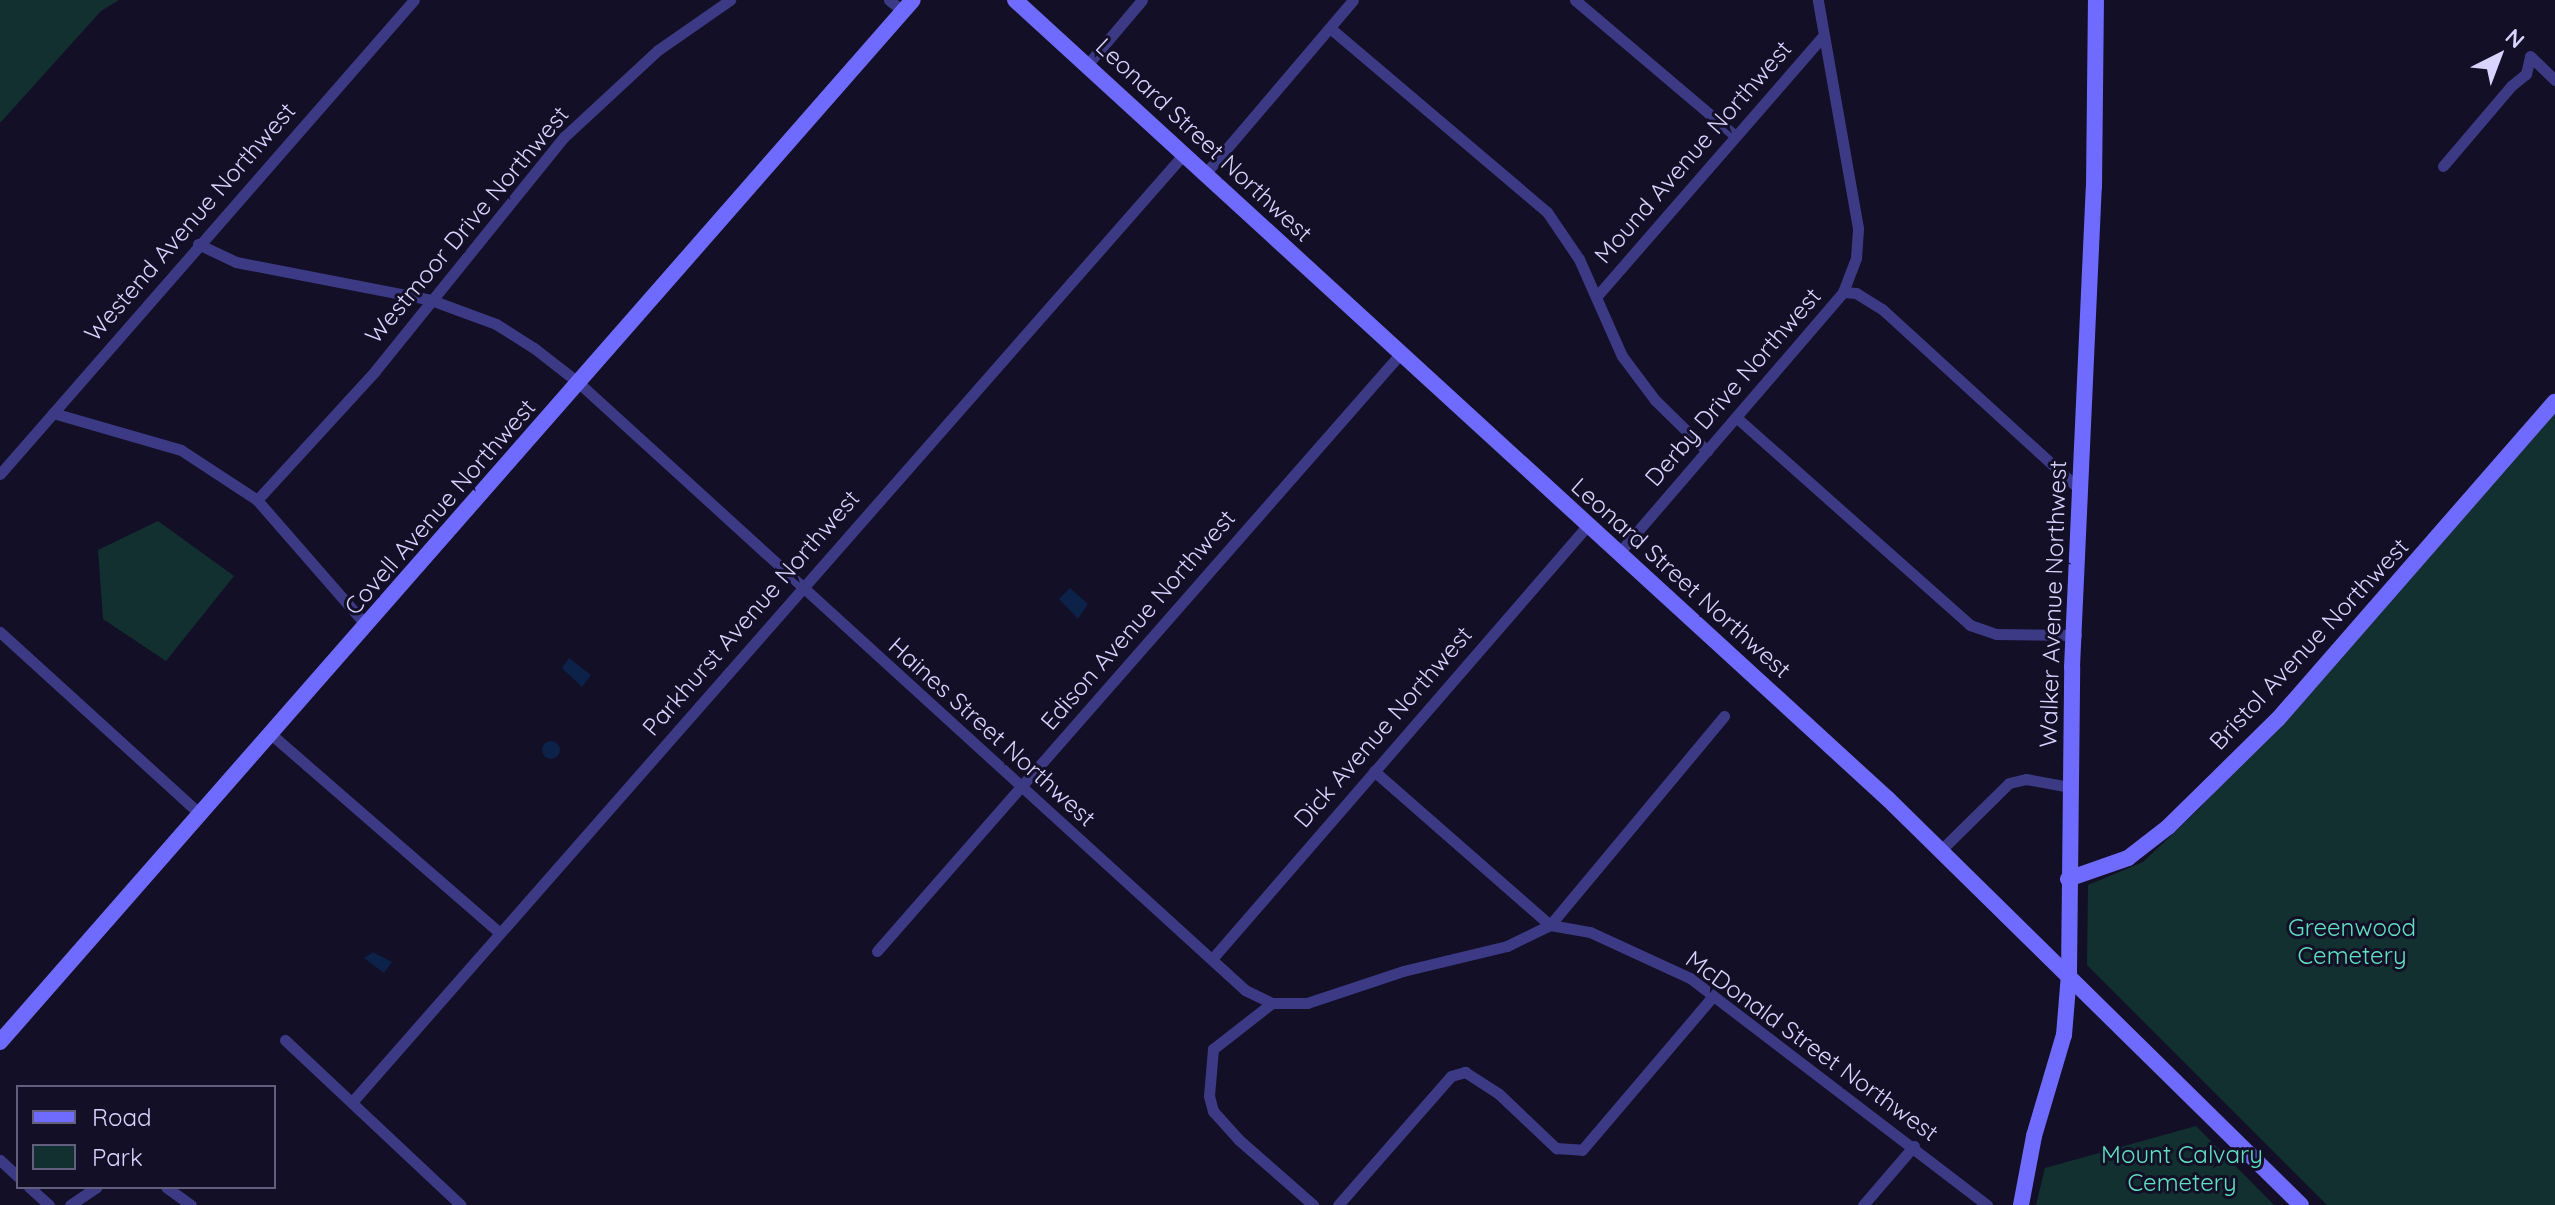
<!DOCTYPE html>
<style>
body{margin:0}
#map{position:relative;width:2555px;height:1205px;overflow:hidden;background:#130f26;font-family:Quicksand,sans-serif}
div>[style]{position:absolute}
.green>*{inset:0;background:#12302f}
.water>*{inset:0;background:#0c2248}
.round{border-radius:50%}
.street>*{height:11px;margin:-5.5px;padding:0 5.5px;transform-origin:5.5px;border-radius:5.5px;background:#3d3a85}
.secondary>*{height:16px;margin:-8px;padding:0 8px;transform-origin:8px;border-radius:8px;background:#6f6bff}
span{translate:-50% -50%;white-space:nowrap;text-align:center;line-height:1.15;-webkit-text-stroke:6px #130f26;paint-order:stroke}
.street-label{font-size:24px;color:#d9d4ff}
.park-label{font-size:24px;color:#5fe0c0}
.legend{position:absolute;left:16px;top:1085px;width:260px;height:104px;box-sizing:border-box;background:#130f26;border:2px solid #625e7d;margin:0;padding:10px 14px;list-style:none;font-size:24px;color:#d9d4ff}
.legend li{display:flex;align-items:center;gap:16px;height:40px}
.legend b{width:40px;border:2px solid #625e7d}
.north{position:absolute;left:2459px;top:16px;width:80px;height:80px;-webkit-text-stroke:6px #130f26;paint-order:stroke;rotate:42deg;font-size:22px;font-weight:700;line-height:32px;text-align:center;color:#d9d4ff}
.north::after{content:'';display:block;margin:auto;width:28px;height:36px;background:#d9d4ff;clip-path:polygon(50% 0,100% 100%,50% 72%,0 100%)}
</style>
<div id="map">
<div class="green">
<i style="clip-path:polygon(0 0,119px 0,101px 11px,0 123px)"></i>
<i style="clip-path:polygon(2555px 405px,2555px 1205px,2327px 1205px,2087px 965px,2088px 885px,2143px 862px,2200px 808px)"></i>
<i style="clip-path:polygon(158px 521px,234px 576px,166px 661px,103px 619px,98px 550px)"></i>
<i style="clip-path:polygon(2196px 1126px,2274px 1205px,2036px 1205px,2045px 1168px)"></i>
</div>
<div class="water">
<i style="clip-path:polygon(1070px 588px,1088px 604px,1078px 619px,1059px 599px)"></i>
<i style="clip-path:polygon(569px 658px,591px 675px,582px 687px,562px 668px)"></i>
<i class="round" style="left:542px;top:741px;width:18px;height:18px"></i>
<i style="clip-path:polygon(373px 952px,392px 962px,384px 973px,364px 958px)"></i>
</div>
<div class="street">
<i style="left:889px;top:0;width:18px;rotate:38deg"></i>
<i style="left:1575px;top:0;width:209px;rotate:40.3deg"></i>
<i style="left:1330px;top:28px;width:285px;rotate:40.3deg"></i>
<i style="left:1547px;top:212px;width:57px;rotate:55.8deg"></i>
<i style="left:1579px;top:259px;width:106px;rotate:66.1deg"></i>
<i style="left:1622px;top:356px;width:55px;rotate:53.1deg"></i>
<i style="left:1655px;top:400px;width:73px;rotate:44.4deg"></i>
<i style="left:1087px;top:65px;width:85px;rotate:-49.8deg"></i>
<i style="left:2443px;top:166px;width:105px;rotate:-49.6deg"></i>
<i style="left:2511px;top:86px;width:19px;rotate:-39deg"></i>
<i style="left:2526px;top:74px;width:18px;rotate:-77deg"></i>
<i style="left:2530px;top:56px;width:35px;rotate:44deg"></i>
<i style="left:1205px;top:174px;width:228px;rotate:-49.6deg"></i>
<i style="left:198px;top:244px;width:42px;rotate:25.3deg"></i>
<i style="left:236px;top:262px;width:199px;rotate:11deg"></i>
<i style="left:431px;top:300px;width:69px;rotate:20.3deg"></i>
<i style="left:496px;top:324px;width:45px;rotate:32.3deg"></i>
<i style="left:534px;top:348px;width:58px;rotate:38deg"></i>
<i style="left:580px;top:384px;width:900px;rotate:42.34deg"></i>
<i style="left:1245px;top:990px;width:30px;rotate:26deg"></i>
<i style="left:1272px;top:1003px;width:35px"></i>
<i style="left:1307px;top:1003px;width:101px;rotate:-18.4deg"></i>
<i style="left:1403px;top:971px;width:107px;rotate:-13.5deg"></i>
<i style="left:1507px;top:946px;width:48px;rotate:-26deg"></i>
<i style="left:1550px;top:925px;width:272px;rotate:-50.2deg"></i>
<i style="left:1843px;top:292px;width:13px;rotate:4deg"></i>
<i style="left:1856px;top:293px;width:31px;rotate:32deg"></i>
<i style="left:1882px;top:309px;width:270px;rotate:42.4deg"></i>
<i style="left:1597px;top:296px;width:342px;rotate:-49deg"></i>
<i style="left:53px;top:413px;width:133px;rotate:16.1deg"></i>
<i style="left:181px;top:450px;width:91px;rotate:33.3deg"></i>
<i style="left:257px;top:500px;width:167px;rotate:48.9deg"></i>
<i style="left:1737px;top:418px;width:312px;rotate:41.6deg"></i>
<i style="left:1970px;top:625px;width:28px;rotate:19deg"></i>
<i style="left:1996px;top:634px;width:80px;rotate:0.7deg"></i>
<i style="left:0;top:474px;width:629px;rotate:-48.87deg"></i>
<i style="left:257px;top:500px;width:175px;rotate:-47.5deg"></i>
<i style="left:375px;top:371px;width:301px;rotate:-51.1deg"></i>
<i style="left:564px;top:137px;width:128px;rotate:-42.8deg"></i>
<i style="left:658px;top:50px;width:88px;rotate:-34.8deg"></i>
<i style="left:1618px;top:554px;width:345px;rotate:-49.3deg"></i>
<i style="left:1843px;top:292px;width:36px;rotate:-69deg"></i>
<i style="left:1856px;top:258px;width:30px;rotate:-86deg"></i>
<i style="left:1858px;top:228px;width:231px;rotate:-100deg"></i>
<i style="left:0;top:632px;width:272px;rotate:42.3deg"></i>
<i style="left:272px;top:735px;width:301px;rotate:41deg"></i>
<i style="left:1374px;top:771px;width:234px;rotate:41.2deg"></i>
<i style="left:1550px;top:925px;width:41px;rotate:9.9deg"></i>
<i style="left:1590px;top:932px;width:110px;rotate:24.7deg"></i>
<i style="left:1690px;top:978px;width:374px;rotate:37.4deg"></i>
<i style="left:1941px;top:850px;width:95px;rotate:-44.6deg"></i>
<i style="left:2009px;top:783px;width:17px;rotate:-13deg"></i>
<i style="left:2026px;top:779px;width:45px;rotate:10.3deg"></i>
<i style="left:877px;top:951px;width:795px;rotate:-48.77deg"></i>
<i style="left:1212px;top:959px;width:574px;rotate:-49.1deg"></i>
<i style="left:1272px;top:1003px;width:75px;rotate:142.1deg"></i>
<i style="left:1213px;top:1049px;width:47px;rotate:94.9deg"></i>
<i style="left:1209px;top:1096px;width:16px;rotate:75deg"></i>
<i style="left:1213px;top:1111px;width:38px;rotate:48deg"></i>
<i style="left:1238px;top:1139px;width:100px;rotate:41.3deg"></i>
<i style="left:285px;top:1040px;width:241px;rotate:43.2deg"></i>
<i style="left:352px;top:1102px;width:1261px;rotate:-48.73deg"></i>
<i style="left:0;top:1160px;width:25px;rotate:43deg"></i>
<i style="left:29px;top:1187px;width:27px;rotate:42deg"></i>
<i style="left:166px;top:1187px;width:31px;rotate:36deg"></i>
<i style="left:70px;top:1205px;width:32px;rotate:-34deg"></i>
<i style="left:1338px;top:1205px;width:171px;rotate:-48.8deg"></i>
<i style="left:1451px;top:1076px;width:15px;rotate:-16deg"></i>
<i style="left:1465px;top:1072px;width:40px;rotate:32.9deg"></i>
<i style="left:1499px;top:1094px;width:79px;rotate:43.5deg"></i>
<i style="left:1556px;top:1148px;width:26px;rotate:4deg"></i>
<i style="left:1582px;top:1150px;width:202px;rotate:-49.6deg"></i>
<i style="left:1863px;top:1205px;width:78px;rotate:-49.2deg"></i>
</div>
<div class="secondary">
<i style="left:1015px;top:0;width:1183px;rotate:42.47deg"></i>
<i style="left:1888px;top:799px;width:579px;rotate:44.51deg"></i>
<i style="left:2068px;top:879px;width:64px;rotate:-19.3deg"></i>
<i style="left:2128px;top:858px;width:51px;rotate:-37.8deg"></i>
<i style="left:2168px;top:827px;width:154px;rotate:-44.5deg"></i>
<i style="left:2278px;top:719px;width:421px;rotate:-48.9deg"></i>
<i style="left:0;top:1042px;width:1385px;rotate:-48.78deg"></i>
<i style="left:2021px;top:1205px;width:70px;rotate:-79.3deg"></i>
<i style="left:2034px;top:1136px;width:105px;rotate:-73.5deg"></i>
<i style="left:2064px;top:1035px;width:61px;rotate:-85.3deg"></i>
<i style="left:2069px;top:974px;width:307px;rotate:-89.4deg"></i>
<i style="left:2072px;top:667px;width:481px;rotate:-87.4deg"></i>
<i style="left:2094px;top:187px;width:187px;rotate:-89.4deg"></i>
</div>
<div class="street-label">
<span style="left:1204px;top:140px;rotate:43deg">Leonard Street Northwest</span>
<span style="left:1693px;top:152px;rotate:-49deg">Mound Avenue Northwest</span>
<span style="left:190px;top:222px;rotate:-49deg">Westend Avenue Northwest</span>
<span style="left:467px;top:225px;rotate:-50deg">Westmoor Drive Northwest</span>
<span style="left:1733px;top:387px;rotate:-49deg">Derby Drive Northwest</span>
<span style="left:440px;top:507px;rotate:-49deg">Covell Avenue Northwest</span>
<span style="left:1681px;top:578px;rotate:42deg">Leonard Street Northwest</span>
<span style="left:2053px;top:604px;rotate:-88deg">Walker Avenue Northwest</span>
<span style="left:751px;top:613px;rotate:-49deg">Parkhurst Avenue Northwest</span>
<span style="left:1138px;top:620px;rotate:-49deg">Edison Avenue Northwest</span>
<span style="left:2309px;top:644px;rotate:-47deg">Bristol Avenue Northwest</span>
<span style="left:1383px;top:727px;rotate:-49deg">Dick Avenue Northwest</span>
<span style="left:992px;top:732px;rotate:42deg">Haines Street Northwest</span>
<span style="left:1812px;top:1046px;rotate:36deg">McDonald Street Northwest</span>
</div>
<div class="park-label">
<span style="left:2352px;top:942px">Greenwood<br>Cemetery</span>
<span style="left:2182px;top:1169px">Mount Calvary<br>Cemetery</span>
</div>
<ul class="legend">
<li><b style="height:10px;background:#6f6bff"></b>Road</li>
<li><b style="height:22px;background:#12302f"></b>Park</li>
</ul>
<div class="north">N</div>
</div>
